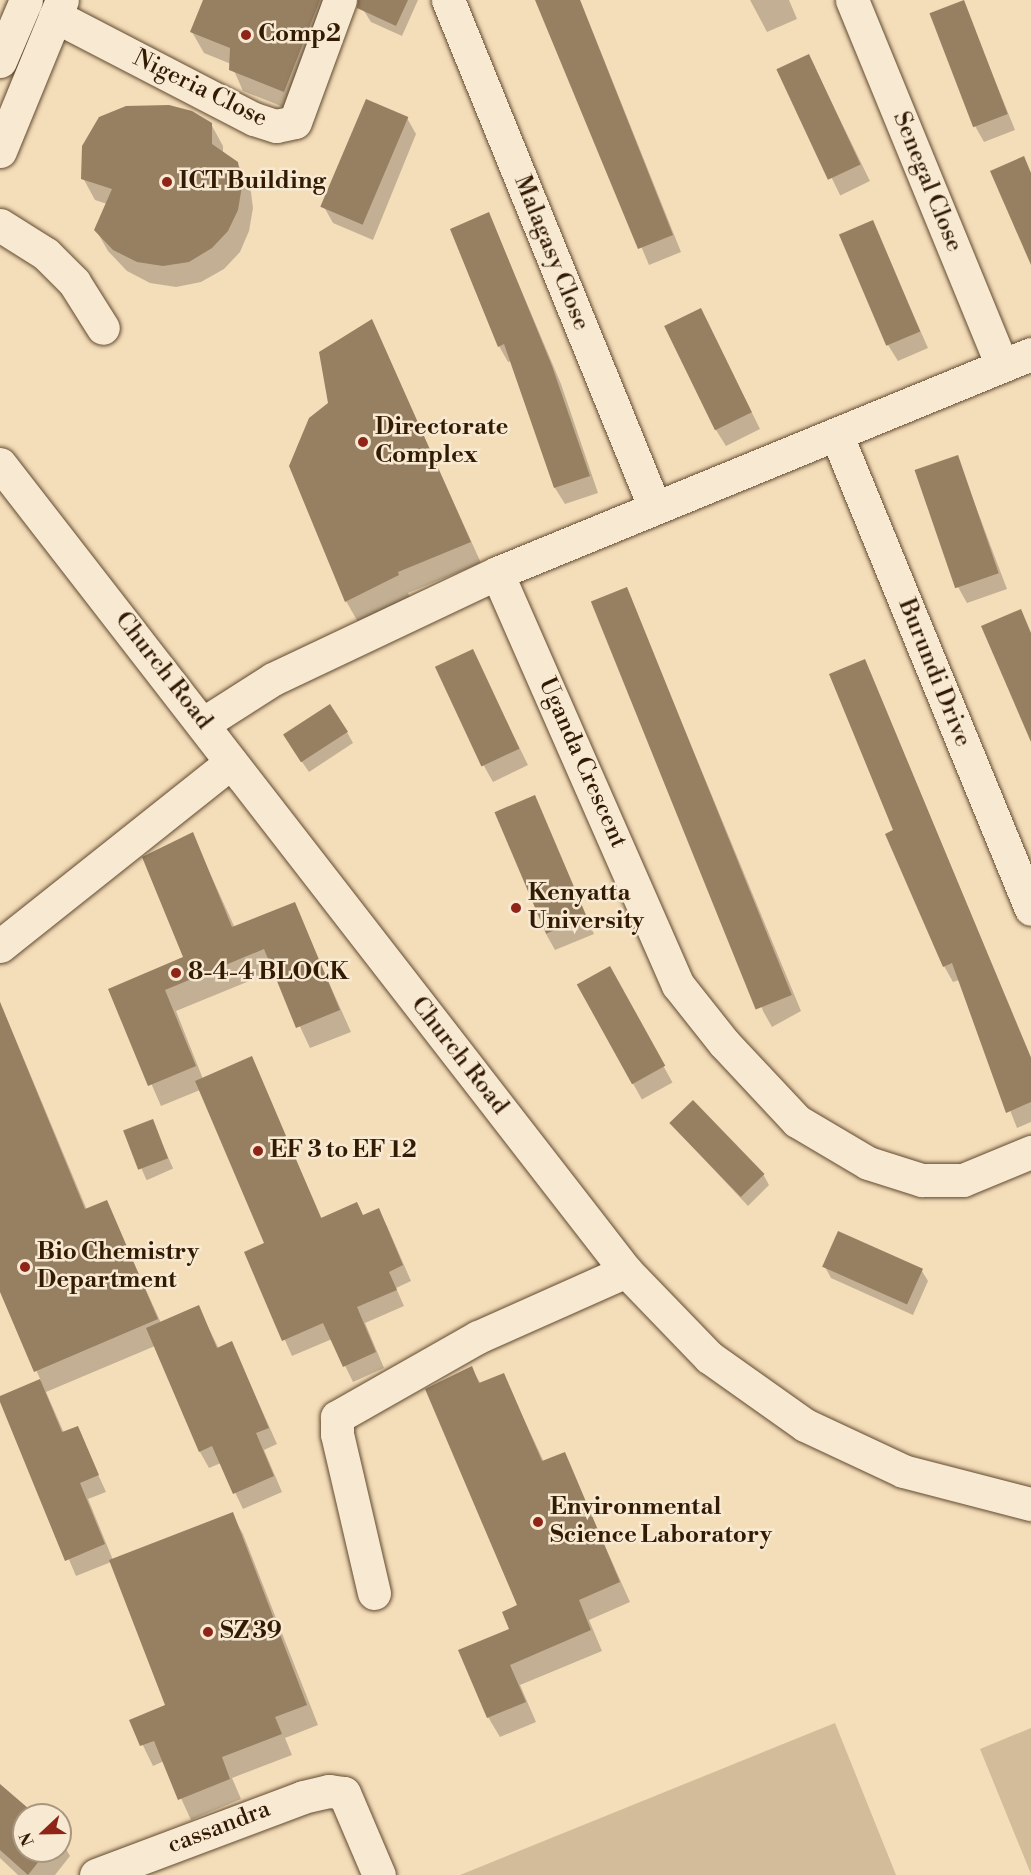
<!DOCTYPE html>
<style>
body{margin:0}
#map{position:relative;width:1031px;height:1875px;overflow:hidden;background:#f4ddb9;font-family:"Libre Bodoni",serif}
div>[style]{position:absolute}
.green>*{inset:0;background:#d3bc9a}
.shadow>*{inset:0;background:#0003;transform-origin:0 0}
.building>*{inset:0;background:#977f62;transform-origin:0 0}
.roads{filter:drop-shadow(0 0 2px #624b30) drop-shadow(0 0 2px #624b30)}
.minor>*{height:33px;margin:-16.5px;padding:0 16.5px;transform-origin:16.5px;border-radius:16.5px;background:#f8e9d2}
.dots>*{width:16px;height:16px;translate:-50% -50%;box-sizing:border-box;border:3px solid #f8e9d2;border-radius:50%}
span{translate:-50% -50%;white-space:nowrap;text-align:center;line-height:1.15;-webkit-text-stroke:5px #f8e9d2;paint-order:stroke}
.poi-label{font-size:24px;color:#321a03;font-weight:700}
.left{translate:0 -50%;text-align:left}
.street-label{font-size:24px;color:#321a03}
.north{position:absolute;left:12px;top:1803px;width:60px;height:60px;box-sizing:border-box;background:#f8e9d2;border:2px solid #a9967f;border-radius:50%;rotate:248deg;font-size:16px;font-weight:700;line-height:24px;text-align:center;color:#321a03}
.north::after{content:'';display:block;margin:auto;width:21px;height:27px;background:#8f2418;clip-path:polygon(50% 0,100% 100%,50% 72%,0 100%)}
</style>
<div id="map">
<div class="green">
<i style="clip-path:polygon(835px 1723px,896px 1875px,460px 1875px)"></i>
<i style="clip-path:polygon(1031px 1728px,1031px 1874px,980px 1749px)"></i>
</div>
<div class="shadow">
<i style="clip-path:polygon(205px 0,340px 0,296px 112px,243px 91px,231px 64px,204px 53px,192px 32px)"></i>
<i style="clip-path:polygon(369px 0,418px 0,402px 36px,371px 22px,364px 11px)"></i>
<i style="clip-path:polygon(580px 0,681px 252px,649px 265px,537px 1px)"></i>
<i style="clip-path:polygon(750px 0,789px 0,797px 19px,767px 32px)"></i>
<i style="clip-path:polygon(963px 2px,1015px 130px,984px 142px,975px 126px)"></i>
<i style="left:809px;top:56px;width:139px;height:33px;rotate:64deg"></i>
<i style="clip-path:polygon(407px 118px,416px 134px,373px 240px,333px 223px,324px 207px)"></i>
<i style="clip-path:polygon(211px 124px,223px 146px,223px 154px,237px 163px,250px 185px,253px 208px,249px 231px,240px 252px,224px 269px,201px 282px,176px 287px,150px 283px,127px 271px,108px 251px,96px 230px,107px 204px,95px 200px,83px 178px)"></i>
<i style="clip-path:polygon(489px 214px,561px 384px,598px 493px,565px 504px,555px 488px,512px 361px,508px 362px,499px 346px,452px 230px)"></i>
<i style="clip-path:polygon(872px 222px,928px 348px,898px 361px,888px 345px)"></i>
<i style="clip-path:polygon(701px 310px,760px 429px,726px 446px,716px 430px)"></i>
<i style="clip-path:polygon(372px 321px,481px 563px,408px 593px,410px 597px,358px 622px,346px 601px,330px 404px)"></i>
<i style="clip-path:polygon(957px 457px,1007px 589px,967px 603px,958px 587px)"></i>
<i style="clip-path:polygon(626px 588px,801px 1011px,772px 1027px,763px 1011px)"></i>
<i style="clip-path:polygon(472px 651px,528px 765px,493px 782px,484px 766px)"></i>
<i style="clip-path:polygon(865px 661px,1031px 1057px,1031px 1122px,1017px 1128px,959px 980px,953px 982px,944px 966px,895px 831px)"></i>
<i style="clip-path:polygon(347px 732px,353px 743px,309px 772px,291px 746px)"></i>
<i style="clip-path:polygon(535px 797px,594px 934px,555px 950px,546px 934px)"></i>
<i style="clip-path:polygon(192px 834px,235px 928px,294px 904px,351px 1032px,310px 1048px,274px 971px,176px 1011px,203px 1079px,251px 1058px,322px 1219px,363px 1217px,378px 1210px,387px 1226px,411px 1281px,396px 1288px,404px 1306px,365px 1323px,384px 1368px,353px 1382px,332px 1339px,292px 1356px,246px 1253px,266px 1244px,200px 1090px,161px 1106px,110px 989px,185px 958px)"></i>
<i style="left:609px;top:968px;width:131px;height:35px;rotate:61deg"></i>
<i style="clip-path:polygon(0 1002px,87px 1210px,106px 1202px,161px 1323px,198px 1307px,219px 1349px,232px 1343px,277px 1444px,264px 1450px,282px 1492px,243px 1509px,221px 1463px,209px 1468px,200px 1452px,155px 1346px,46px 1392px,64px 1433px,77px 1428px,106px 1492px,88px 1499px,113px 1560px,232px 1514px,243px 1534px,318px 1725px,285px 1738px,292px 1755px,232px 1778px,241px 1799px,191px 1820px,164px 1761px,153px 1766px,131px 1721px,167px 1706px,111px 1562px,76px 1576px,0 1398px,41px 1381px,0 1289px)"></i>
<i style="left:152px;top:1121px;width:52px;height:29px;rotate:66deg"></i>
<i style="clip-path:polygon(671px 1124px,763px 1174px,769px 1185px,748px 1206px)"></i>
<i style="clip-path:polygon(825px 1267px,922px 1271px,928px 1281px,913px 1315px,831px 1278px)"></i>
<i style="clip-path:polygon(471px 1368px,481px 1384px,503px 1375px,544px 1462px,564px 1454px,630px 1602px,589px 1620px,602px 1651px,520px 1685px,536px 1722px,500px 1737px,488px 1717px,519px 1606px)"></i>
<i style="clip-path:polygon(0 1786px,34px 1815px,24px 1815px,24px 1851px,60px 1851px,60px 1839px,70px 1856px,55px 1875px,18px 1875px,0 1858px)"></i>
</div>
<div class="building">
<i style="clip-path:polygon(203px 0,320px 0,284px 92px,229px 70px,230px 48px,190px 32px)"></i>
<i style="clip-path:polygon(358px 0,408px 0,396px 26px,357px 8px)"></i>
<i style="clip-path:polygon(535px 0,580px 0,673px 235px,638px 249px)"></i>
<i style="left:964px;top:0;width:122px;height:37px;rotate:69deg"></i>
<i style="left:809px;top:54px;width:122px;height:36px;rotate:65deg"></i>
<i style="left:366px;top:99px;width:46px;height:117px;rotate:23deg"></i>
<i style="clip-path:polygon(169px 105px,192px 111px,212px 123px,212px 144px,238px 162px,242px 186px,238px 210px,228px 231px,212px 248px,189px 262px,163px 266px,137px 262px,113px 250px,94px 230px,112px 189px,81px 179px,82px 146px,99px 117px,126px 106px)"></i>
<i style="clip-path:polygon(1024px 156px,1031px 173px,1031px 265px,990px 171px)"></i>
<i style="clip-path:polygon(489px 212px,552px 366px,590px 476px,554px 488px,504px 344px,498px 347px,450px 229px)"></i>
<i style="left:873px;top:220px;width:121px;height:37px;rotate:67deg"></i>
<i style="left:701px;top:308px;width:116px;height:41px;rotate:64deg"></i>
<i style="clip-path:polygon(372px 319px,471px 542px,398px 572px,399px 575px,345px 602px,289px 466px,309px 418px,328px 403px,319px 352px)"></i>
<i style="left:958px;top:455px;width:125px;height:46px;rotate:71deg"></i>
<i style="left:627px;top:587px;width:440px;height:39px;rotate:68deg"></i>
<i style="clip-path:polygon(1021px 609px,1031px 633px,1031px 742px,981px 626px)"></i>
<i style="left:473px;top:649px;width:110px;height:42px;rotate:65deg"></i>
<i style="clip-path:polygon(865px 659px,1031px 1058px,1031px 1102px,1006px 1113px,952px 963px,943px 967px,885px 834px,893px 830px,829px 674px)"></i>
<i style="left:330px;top:704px;width:33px;height:56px;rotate:57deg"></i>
<i style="left:535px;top:795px;width:132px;height:44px;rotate:67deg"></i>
<i style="clip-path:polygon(193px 832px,232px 927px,295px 902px,340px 1010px,296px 1028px,264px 949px,165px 990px,196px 1066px,148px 1086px,108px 989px,183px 957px,142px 857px)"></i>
<i style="left:610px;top:966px;width:114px;height:38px;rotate:61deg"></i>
<i style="clip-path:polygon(0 1002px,85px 1209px,107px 1200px,158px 1319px,34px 1372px,0 1292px)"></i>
<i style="clip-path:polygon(252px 1056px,321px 1218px,357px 1202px,363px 1215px,379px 1208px,403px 1265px,389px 1272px,397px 1290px,357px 1307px,376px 1352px,343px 1367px,323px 1323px,282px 1341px,244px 1252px,264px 1243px,195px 1081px)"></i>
<i style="left:693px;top:1100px;width:103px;height:33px;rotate:46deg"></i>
<i style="left:153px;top:1119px;width:42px;height:32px;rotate:69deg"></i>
<i style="left:838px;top:1231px;width:93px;height:39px;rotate:24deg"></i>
<i style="clip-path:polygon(199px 1305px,217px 1348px,232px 1341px,269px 1428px,256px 1433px,274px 1476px,233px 1494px,212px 1446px,199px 1452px,146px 1328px)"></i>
<i style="clip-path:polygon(472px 1366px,479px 1383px,504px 1373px,542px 1461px,565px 1452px,620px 1582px,579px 1600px,591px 1630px,510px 1665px,526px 1702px,487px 1718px,458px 1650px,509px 1629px,502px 1612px,517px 1605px,425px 1389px)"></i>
<i style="clip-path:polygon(40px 1379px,62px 1432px,78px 1426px,99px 1475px,80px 1483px,105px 1544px,65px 1561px,0 1402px,0 1396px)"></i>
<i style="clip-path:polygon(233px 1512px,307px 1705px,275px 1717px,282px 1734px,222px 1757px,230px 1779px,178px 1800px,154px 1741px,140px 1746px,129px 1720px,165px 1705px,109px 1560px)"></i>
<i style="clip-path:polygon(0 1784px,36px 1815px,24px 1815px,24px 1851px,47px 1851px,28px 1875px,0 1850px)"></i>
</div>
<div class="roads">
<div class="minor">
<i style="left:448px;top:0;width:546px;rotate:67.85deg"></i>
<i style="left:852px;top:0;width:395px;rotate:67.7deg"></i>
<i style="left:55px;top:16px;width:224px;rotate:27.4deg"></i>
<i style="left:254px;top:119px;width:23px;rotate:18deg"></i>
<i style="left:276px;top:126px;width:19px;rotate:-12deg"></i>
<i style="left:295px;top:122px;width:130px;rotate:-69.8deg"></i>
<i style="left:0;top:61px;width:66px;rotate:-66.9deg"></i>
<i style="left:0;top:151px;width:163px;rotate:-67.7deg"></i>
<i style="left:0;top:225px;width:54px;rotate:32.2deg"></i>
<i style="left:46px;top:254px;width:40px;rotate:45deg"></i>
<i style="left:74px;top:282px;width:54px;rotate:57.8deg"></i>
<i style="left:837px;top:436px;width:511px;rotate:67.7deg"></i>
<i style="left:0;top:464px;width:1021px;rotate:52.2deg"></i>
<i style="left:626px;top:1271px;width:120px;rotate:46deg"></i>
<i style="left:709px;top:1357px;width:118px;rotate:35.3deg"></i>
<i style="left:805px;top:1425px;width:108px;rotate:25.1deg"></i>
<i style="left:903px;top:1471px;width:132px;rotate:14.5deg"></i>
<i style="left:497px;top:573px;width:450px;rotate:66.3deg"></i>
<i style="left:678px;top:985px;width:74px;rotate:51.6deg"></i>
<i style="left:724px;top:1043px;width:107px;rotate:46.9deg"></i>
<i style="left:797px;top:1121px;width:82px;rotate:30.6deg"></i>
<i style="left:868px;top:1163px;width:57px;rotate:17.5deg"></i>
<i style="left:922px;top:1180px;width:41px"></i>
<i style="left:963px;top:1180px;width:74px;rotate:-22.4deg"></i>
<i style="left:204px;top:723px;width:82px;rotate:-32.5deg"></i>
<i style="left:273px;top:679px;width:248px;rotate:-25.3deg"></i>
<i style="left:497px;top:573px;width:577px;rotate:-22.3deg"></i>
<i style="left:0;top:946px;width:295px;rotate:-38.5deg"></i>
<i style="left:374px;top:1593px;width:163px;rotate:-103.1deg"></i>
<i style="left:337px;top:1434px;width:17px;rotate:-90deg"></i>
<i style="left:337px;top:1417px;width:162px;rotate:-29.6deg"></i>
<i style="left:478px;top:1337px;width:162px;rotate:-24deg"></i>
<i style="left:96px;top:1875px;width:221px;rotate:-20.6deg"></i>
<i style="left:303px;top:1797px;width:27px;rotate:-13deg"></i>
<i style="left:329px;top:1791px;width:15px;rotate:8deg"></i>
<i style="left:344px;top:1793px;width:89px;rotate:66.9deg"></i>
</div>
</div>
<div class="dots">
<i style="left:246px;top:35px;background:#8f2418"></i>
<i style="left:167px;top:182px;background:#8f2418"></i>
<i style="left:363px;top:442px;background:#8f2418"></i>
<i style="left:516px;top:908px;background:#8f2418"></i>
<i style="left:176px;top:973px;background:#8f2418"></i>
<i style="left:258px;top:1151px;background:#8f2418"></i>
<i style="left:25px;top:1267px;background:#8f2418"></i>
<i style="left:538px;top:1522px;background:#8f2418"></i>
<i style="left:208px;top:1632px;background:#8f2418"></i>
</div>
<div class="poi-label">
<span class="left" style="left:258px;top:35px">Comp2</span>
<span class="left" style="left:179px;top:182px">ICT Building</span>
<span class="left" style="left:375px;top:442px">Directorate<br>Complex</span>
<span class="left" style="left:528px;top:908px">Kenyatta<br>University</span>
<span class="left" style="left:188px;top:973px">8-4-4 BLOCK</span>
<span class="left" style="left:270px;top:1151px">EF 3 to EF 12</span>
<span class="left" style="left:37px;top:1267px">Bio Chemistry<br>Department</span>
<span class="left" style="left:550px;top:1522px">Environmental<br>Science Laboratory</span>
<span class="left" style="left:220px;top:1632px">SZ 39</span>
</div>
<div class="street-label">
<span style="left:200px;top:89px;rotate:26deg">Nigeria Close</span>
<span style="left:927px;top:182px;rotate:68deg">Senegal Close</span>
<span style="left:551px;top:253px;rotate:68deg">Malagasy Close</span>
<span style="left:163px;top:671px;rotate:52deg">Church Road</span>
<span style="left:934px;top:673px;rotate:68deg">Burundi Drive</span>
<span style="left:582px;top:763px;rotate:66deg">Uganda Crescent</span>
<span style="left:459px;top:1056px;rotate:52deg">Church Road</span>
<span style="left:219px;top:1828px;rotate:-21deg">cassandra</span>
</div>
<div class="north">N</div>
</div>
